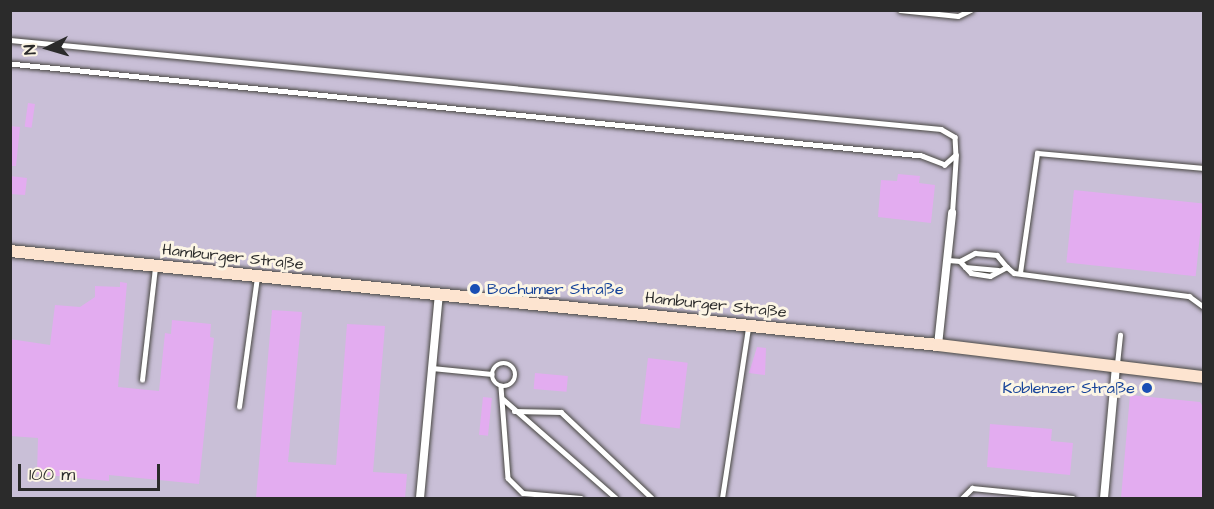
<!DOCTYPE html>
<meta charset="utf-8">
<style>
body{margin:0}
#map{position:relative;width:1214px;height:509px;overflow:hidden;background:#eee4c4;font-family:"Architects Daughter",sans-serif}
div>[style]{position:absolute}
.industrial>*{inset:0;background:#c9bfd7;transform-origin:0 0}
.building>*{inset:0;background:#e3acf0;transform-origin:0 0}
.roads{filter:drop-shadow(0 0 2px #484742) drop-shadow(0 0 2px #484742)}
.lane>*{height:4.5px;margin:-2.25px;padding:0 2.25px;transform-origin:2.25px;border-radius:2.25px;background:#fff}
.lane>.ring{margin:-2.25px;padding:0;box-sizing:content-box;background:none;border:4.5px solid #fff;border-radius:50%}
.street>*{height:8px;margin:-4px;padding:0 4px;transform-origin:4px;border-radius:4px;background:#fff}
.secondary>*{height:12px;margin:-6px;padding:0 6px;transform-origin:6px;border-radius:6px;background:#fde4d0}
.dots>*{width:16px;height:16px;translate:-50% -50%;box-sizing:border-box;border:3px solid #fcf5e5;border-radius:50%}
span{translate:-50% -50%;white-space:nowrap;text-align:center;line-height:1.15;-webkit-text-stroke:6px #fcf5e5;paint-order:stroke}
.street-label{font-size:16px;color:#2b2b2b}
.transit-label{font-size:16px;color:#164399}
.left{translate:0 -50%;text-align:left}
.right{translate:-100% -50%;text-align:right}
.frame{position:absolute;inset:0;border:12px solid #2b2b2b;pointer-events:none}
.north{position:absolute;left:18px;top:18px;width:60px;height:60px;-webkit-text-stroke:4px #fcf5e5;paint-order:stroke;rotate:265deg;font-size:16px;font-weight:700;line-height:24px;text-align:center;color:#2b2b2b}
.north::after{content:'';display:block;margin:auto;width:21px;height:27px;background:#2b2b2b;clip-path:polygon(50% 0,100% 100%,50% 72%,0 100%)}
.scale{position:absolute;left:18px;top:464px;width:142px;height:27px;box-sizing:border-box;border:3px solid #2b2b2b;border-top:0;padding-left:8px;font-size:18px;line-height:21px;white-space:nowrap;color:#2b2b2b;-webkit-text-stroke:4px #fcf5e5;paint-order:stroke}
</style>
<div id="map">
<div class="industrial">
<i style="left:10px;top:11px;width:1193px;height:487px"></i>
</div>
<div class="building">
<i style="left:28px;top:103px;width:7px;height:24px;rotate:8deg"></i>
<i style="clip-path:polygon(10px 126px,20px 127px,16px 166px,10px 166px)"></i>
<i style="clip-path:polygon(898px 174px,920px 176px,919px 183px,935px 185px,931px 223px,878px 217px,881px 180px,897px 181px)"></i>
<i style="clip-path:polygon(10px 176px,27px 178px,25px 195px,10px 194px)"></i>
<i style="left:1074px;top:190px;width:130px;height:73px;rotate:6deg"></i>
<i style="clip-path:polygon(120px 282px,127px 283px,118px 387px,159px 391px,165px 333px,171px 334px,172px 320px,211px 324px,210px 337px,214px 338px,199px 484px,109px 475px,109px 481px,37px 474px,38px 438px,10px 436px,10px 339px,50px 345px,55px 305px,80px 307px,95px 297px,95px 286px,120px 287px)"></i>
<i style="clip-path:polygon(272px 310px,302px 312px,288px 462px,336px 465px,347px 324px,385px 326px,373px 472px,407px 474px,405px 498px,256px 498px)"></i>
<i style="clip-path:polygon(757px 347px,766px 348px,765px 375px,749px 373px)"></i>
<i style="left:648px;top:358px;width:40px;height:66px;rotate:7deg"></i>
<i style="left:535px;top:373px;width:33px;height:16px;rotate:5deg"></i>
<i style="clip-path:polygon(1130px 395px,1200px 402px,1203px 407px,1203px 498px,1121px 498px)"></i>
<i style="left:483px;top:397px;width:9px;height:38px;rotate:6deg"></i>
<i style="clip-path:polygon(990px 424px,1052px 429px,1051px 441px,1073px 443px,1070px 475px,987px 467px)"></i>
</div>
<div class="roads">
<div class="lane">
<i style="left:900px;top:10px;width:58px;rotate:5.9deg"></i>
<i style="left:958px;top:16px;width:14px;rotate:-25deg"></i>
<i style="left:10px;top:40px;width:935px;rotate:5.46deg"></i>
<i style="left:941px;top:129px;width:16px;rotate:30deg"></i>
<i style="left:955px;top:137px;width:18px;rotate:87deg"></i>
<i style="left:956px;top:155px;width:15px;rotate:138deg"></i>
<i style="left:945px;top:165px;width:25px;rotate:-159deg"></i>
<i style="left:922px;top:156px;width:917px;rotate:-174.24deg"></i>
<i style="left:952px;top:213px;width:58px;rotate:-86.1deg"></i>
<i style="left:948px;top:260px;width:12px;rotate:5deg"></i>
<i style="left:960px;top:261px;width:16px;rotate:47deg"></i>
<i style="left:971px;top:273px;width:19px;rotate:9deg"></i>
<i style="left:990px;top:276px;width:19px;rotate:-28deg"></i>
<i style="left:1007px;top:267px;width:9px;rotate:41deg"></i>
<i style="left:1014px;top:273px;width:177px;rotate:7.5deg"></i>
<i style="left:1189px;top:296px;width:19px;rotate:36deg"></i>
<i style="left:960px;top:261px;width:17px;rotate:-28deg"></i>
<i style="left:975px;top:253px;width:22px;rotate:5deg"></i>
<i style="left:997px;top:255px;width:16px;rotate:50deg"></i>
<i style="left:965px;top:267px;width:33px;rotate:5deg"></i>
<i style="left:1020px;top:273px;width:121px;rotate:-81.9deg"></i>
<i style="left:1037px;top:153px;width:168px;rotate:5.1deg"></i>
<i class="ring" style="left:492px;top:363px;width:19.5px;height:19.5px"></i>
<i style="left:1117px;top:364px;width:29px;rotate:-84deg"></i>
<i style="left:432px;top:368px;width:60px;rotate:5.7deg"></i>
<i style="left:142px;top:380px;width:113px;rotate:-83.4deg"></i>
<i style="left:501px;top:387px;width:91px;rotate:85.6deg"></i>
<i style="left:508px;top:478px;width:21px;rotate:45deg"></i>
<i style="left:523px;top:493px;width:58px;rotate:4.9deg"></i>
<i style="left:503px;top:399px;width:150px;rotate:41.2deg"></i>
<i style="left:239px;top:407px;width:130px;rotate:-82.1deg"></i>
<i style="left:514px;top:411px;width:47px;rotate:1.2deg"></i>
<i style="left:561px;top:412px;width:125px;rotate:43.4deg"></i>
<i style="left:722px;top:498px;width:172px;rotate:-81.3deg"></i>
<i style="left:962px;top:498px;width:14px;rotate:-45deg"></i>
<i style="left:972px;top:488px;width:101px;rotate:5.7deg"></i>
</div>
<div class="street">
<i style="left:938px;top:345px;width:133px;rotate:-83.9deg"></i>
<i style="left:420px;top:498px;width:205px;rotate:-84.7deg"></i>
<i style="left:1104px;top:498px;width:132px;rotate:-84.8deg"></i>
</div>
<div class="secondary">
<i style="left:10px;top:251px;width:933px;rotate:5.78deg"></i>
<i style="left:938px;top:345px;width:268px;rotate:6.9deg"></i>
</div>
</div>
<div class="dots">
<i style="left:475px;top:289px;background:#1a4fb4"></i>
<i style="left:1147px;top:388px;background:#1a4fb4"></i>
</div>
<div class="street-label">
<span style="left:233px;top:257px;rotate:6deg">Hamburger Straße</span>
<span style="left:716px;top:305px;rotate:6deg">Hamburger Straße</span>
</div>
<div class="transit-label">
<span class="left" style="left:487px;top:289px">Bochumer Straße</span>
<span class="right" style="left:1135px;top:388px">Koblenzer Straße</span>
</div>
<div class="frame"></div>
<div class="north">N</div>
<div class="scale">100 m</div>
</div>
